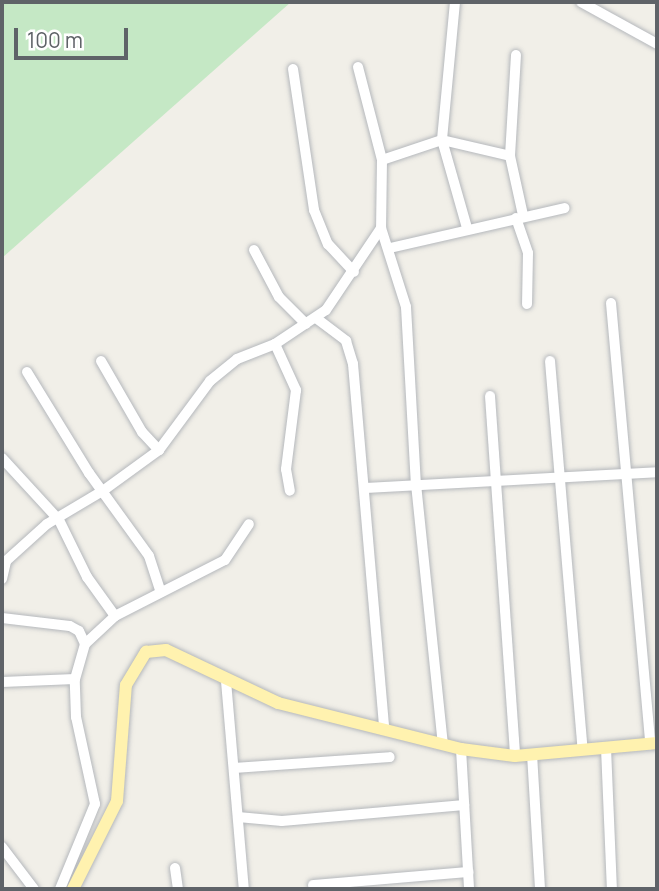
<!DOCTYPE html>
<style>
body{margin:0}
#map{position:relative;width:659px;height:891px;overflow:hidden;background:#f1efe8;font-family:Manrope,sans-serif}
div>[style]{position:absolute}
.green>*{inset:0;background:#c5e8c5}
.roads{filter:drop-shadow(0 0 2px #b5b8bc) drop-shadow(0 0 2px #b5b8bc)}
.minor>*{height:10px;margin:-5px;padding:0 5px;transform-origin:5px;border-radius:5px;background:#fff}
.major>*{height:12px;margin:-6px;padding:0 6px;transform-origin:6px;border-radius:6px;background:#fff2af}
span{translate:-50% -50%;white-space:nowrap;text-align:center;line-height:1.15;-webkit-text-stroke:7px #fff;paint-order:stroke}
.frame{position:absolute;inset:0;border:4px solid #5f6368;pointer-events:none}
.scale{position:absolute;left:14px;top:28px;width:114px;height:32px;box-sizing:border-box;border:4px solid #5f6368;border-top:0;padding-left:9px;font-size:21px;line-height:24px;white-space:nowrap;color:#5f6368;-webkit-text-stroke:5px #fff;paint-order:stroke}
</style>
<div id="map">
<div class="green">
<i style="clip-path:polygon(2px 2px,291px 2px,2px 258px)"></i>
</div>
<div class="roads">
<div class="minor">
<i style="left:455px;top:2px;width:139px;rotate:95.4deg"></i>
<i style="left:442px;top:140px;width:91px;rotate:74.1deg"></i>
<i style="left:581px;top:2px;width:87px;rotate:28.9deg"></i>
<i style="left:516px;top:55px;width:101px;rotate:93.4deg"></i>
<i style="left:510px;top:156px;width:60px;rotate:77.6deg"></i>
<i style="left:358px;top:67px;width:96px;rotate:75.5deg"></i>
<i style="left:382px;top:160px;width:68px;rotate:90.8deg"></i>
<i style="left:381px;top:228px;width:83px;rotate:72.4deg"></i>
<i style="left:406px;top:307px;width:177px;rotate:86.8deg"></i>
<i style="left:416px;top:484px;width:262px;rotate:84.1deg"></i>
<i style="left:293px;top:69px;width:143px;rotate:81.5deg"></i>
<i style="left:314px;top:210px;width:37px;rotate:68deg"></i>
<i style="left:328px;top:244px;width:38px;rotate:47deg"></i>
<i style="left:382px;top:160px;width:63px;rotate:-18.4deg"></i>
<i style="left:442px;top:140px;width:70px;rotate:13.2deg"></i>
<i style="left:516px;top:218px;width:37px;rotate:71deg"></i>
<i style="left:528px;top:253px;width:51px;rotate:91.1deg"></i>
<i style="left:390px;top:248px;width:179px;rotate:-12.9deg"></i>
<i style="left:254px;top:250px;width:53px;rotate:62deg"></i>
<i style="left:279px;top:297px;width:38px;rotate:45deg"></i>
<i style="left:611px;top:303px;width:443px;rotate:84.9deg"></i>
<i style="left:316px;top:318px;width:38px;rotate:37deg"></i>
<i style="left:346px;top:341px;width:24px;rotate:73deg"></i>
<i style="left:353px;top:364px;width:365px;rotate:85.1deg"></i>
<i style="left:275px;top:344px;width:51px;rotate:65.5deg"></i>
<i style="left:296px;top:390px;width:80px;rotate:97.2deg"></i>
<i style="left:286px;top:469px;width:22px;rotate:80deg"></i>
<i style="left:101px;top:361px;width:82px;rotate:60deg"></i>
<i style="left:142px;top:432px;width:25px;rotate:47deg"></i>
<i style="left:550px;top:361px;width:390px;rotate:85.2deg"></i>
<i style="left:27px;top:372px;width:119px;rotate:58.5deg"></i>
<i style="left:89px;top:473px;width:102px;rotate:54.1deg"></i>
<i style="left:149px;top:556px;width:38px;rotate:72deg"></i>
<i style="left:490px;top:396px;width:361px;rotate:86deg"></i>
<i style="left:2px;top:458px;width:84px;rotate:47.4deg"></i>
<i style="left:59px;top:520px;width:64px;rotate:63.8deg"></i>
<i style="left:87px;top:577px;width:48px;rotate:54.3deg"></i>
<i style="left:366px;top:488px;width:291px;rotate:-3.1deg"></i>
<i style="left:2px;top:579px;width:18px;rotate:-77deg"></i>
<i style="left:6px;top:561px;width:55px;rotate:-42.1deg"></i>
<i style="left:47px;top:524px;width:66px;rotate:-30.8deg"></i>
<i style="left:104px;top:490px;width:68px;rotate:-36deg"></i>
<i style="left:159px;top:450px;width:86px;rotate:-53.5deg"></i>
<i style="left:210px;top:381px;width:35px;rotate:-39deg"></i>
<i style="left:237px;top:359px;width:41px;rotate:-21.5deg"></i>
<i style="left:275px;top:344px;width:61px;rotate:-33.7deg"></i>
<i style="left:326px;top:310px;width:99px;rotate:-56.1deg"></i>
<i style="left:2px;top:618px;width:68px;rotate:6.7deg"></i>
<i style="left:70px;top:626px;width:10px;rotate:29deg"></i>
<i style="left:79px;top:631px;width:14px;rotate:65deg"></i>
<i style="left:226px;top:681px;width:209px;rotate:85.1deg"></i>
<i style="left:2px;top:682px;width:73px;rotate:-2.4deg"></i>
<i style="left:606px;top:748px;width:141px;rotate:87.6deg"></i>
<i style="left:461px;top:749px;width:140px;rotate:86.7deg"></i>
<i style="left:532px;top:754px;width:135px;rotate:86.6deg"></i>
<i style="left:234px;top:768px;width:156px;rotate:-4deg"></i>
<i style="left:238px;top:817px;width:44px;rotate:5.2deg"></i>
<i style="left:282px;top:821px;width:183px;rotate:-5deg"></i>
<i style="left:2px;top:847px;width:53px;rotate:52.7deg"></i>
<i style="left:175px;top:868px;width:21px;rotate:82deg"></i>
<i style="left:313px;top:885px;width:156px;rotate:-4.8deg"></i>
<i style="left:60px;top:889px;width:92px;rotate:-67.6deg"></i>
<i style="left:95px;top:804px;width:89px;rotate:-102.3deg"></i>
<i style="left:76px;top:717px;width:38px;rotate:-92deg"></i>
<i style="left:75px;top:679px;width:36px;rotate:-74deg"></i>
<i style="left:85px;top:644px;width:41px;rotate:-43deg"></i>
<i style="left:115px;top:616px;width:123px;rotate:-27deg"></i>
<i style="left:225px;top:560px;width:43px;rotate:-56.3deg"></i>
</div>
<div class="major">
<i style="left:73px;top:889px;width:98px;rotate:-63.4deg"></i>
<i style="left:117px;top:801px;width:116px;rotate:-85.6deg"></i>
<i style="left:126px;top:685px;width:39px;rotate:-59deg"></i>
<i style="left:146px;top:652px;width:20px;rotate:-6deg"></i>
<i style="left:166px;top:650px;width:124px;rotate:25.3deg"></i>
<i style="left:278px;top:703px;width:189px;rotate:14.1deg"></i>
<i style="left:461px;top:749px;width:54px;rotate:7.4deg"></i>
<i style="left:515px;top:756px;width:143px;rotate:-5.2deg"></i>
</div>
</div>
<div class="frame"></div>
<div class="scale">100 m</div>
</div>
